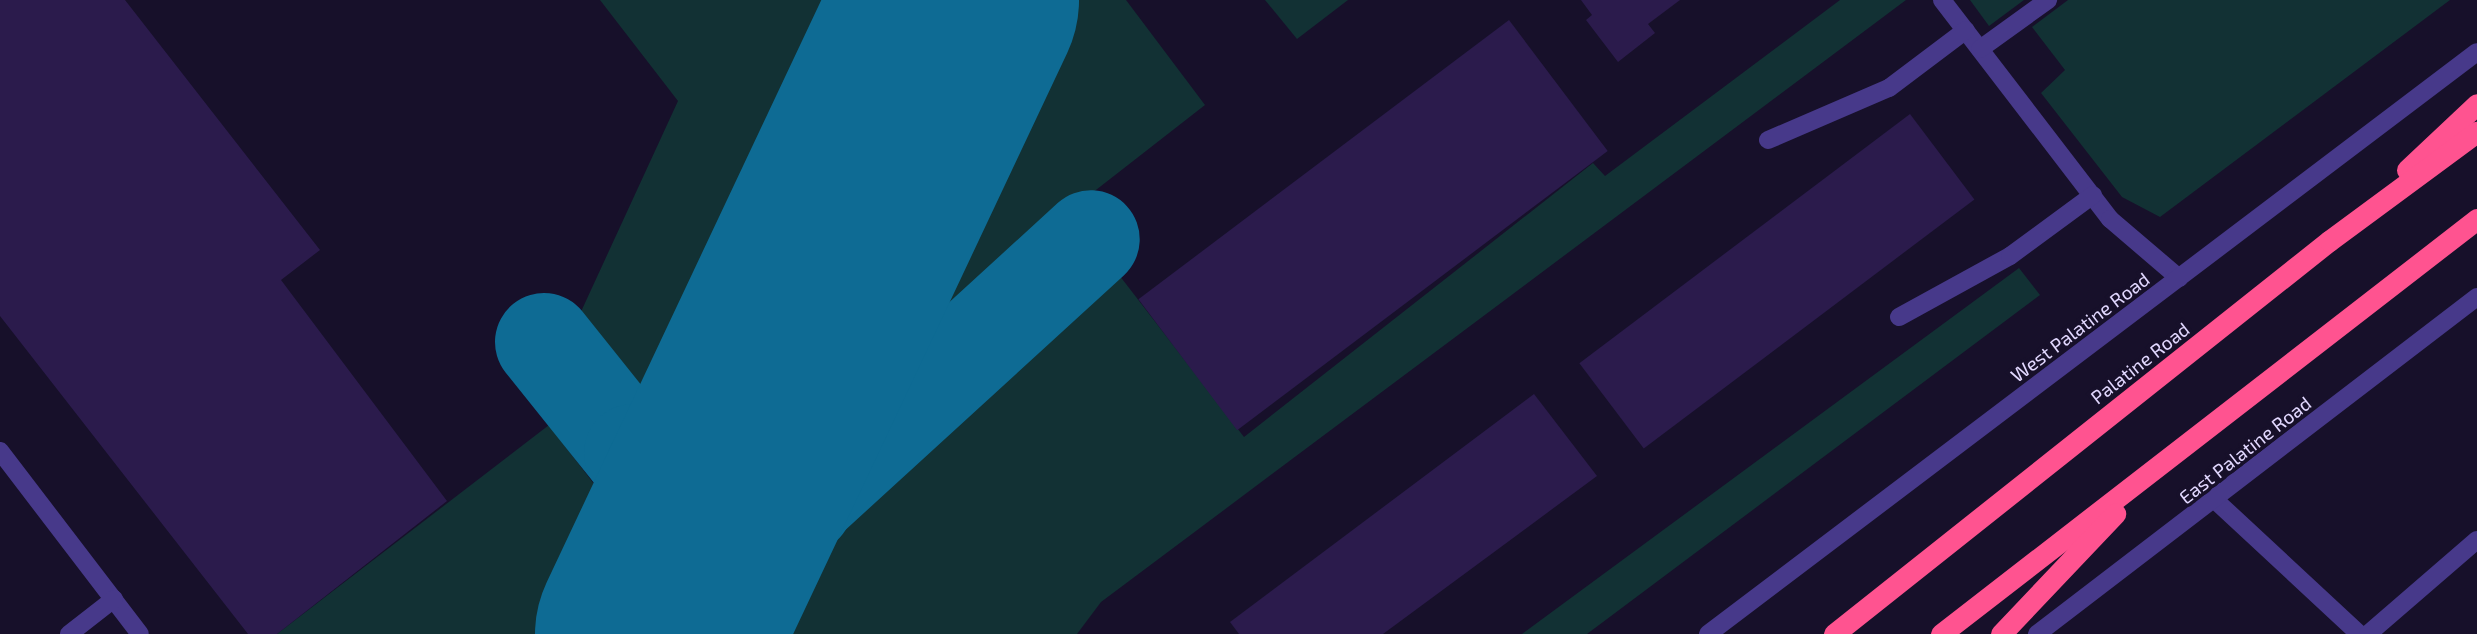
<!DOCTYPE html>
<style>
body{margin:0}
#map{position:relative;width:2477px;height:634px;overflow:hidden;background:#17102a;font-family:"Exo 2",sans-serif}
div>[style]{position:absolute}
.green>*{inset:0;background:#123134}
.taxiway>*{height:98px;margin:-49px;padding:0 49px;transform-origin:49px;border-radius:49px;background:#0e6b94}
.runway>*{height:245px;margin:-122.5px;padding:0 122.5px;transform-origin:122.5px;border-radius:122.5px;background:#0e6b94}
.building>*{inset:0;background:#2b1b4c;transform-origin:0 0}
.minor>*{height:18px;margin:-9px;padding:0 9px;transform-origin:9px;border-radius:9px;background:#47398a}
.highway>*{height:21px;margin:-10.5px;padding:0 10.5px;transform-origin:10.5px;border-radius:10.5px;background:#ff5390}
span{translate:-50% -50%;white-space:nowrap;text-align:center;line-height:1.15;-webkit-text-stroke:7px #17102a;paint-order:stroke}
.street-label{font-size:19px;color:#e2d8ff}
</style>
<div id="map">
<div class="green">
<i style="clip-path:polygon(600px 0,912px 0,726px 394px,706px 411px,679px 416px,653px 411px,621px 376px,579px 316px,678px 101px)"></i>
<i style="clip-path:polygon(998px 0,1126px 0,1205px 105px,1069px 211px,1075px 219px,1070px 234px,822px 468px,783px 490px,767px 492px)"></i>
<i style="clip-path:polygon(1265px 0,1348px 0,1297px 39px)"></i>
<i style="clip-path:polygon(1840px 0,1906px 0,1101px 602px,1077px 634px,701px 634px,709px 617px,1077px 270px,1116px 271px,1244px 437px,1593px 163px,1605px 176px)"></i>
<i style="clip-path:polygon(1970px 0,2024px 0,1989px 26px)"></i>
<i style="clip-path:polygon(2068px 0,2450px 0,2160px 217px,2122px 197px,2041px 93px,2065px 70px,2032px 27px)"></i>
<i style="clip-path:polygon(2019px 268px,2040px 295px,1587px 634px,1522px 634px)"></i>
<i style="clip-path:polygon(549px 425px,626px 526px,635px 565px,633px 582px,609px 634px,277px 634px)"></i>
</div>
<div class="taxiway">
<i style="left:544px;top:342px;width:142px;rotate:51.3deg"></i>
<i style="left:633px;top:453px;width:26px;rotate:37deg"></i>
<i style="left:654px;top:469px;width:112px;rotate:24.7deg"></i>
<i style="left:756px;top:516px;width:28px;rotate:-6deg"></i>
<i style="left:784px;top:513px;width:22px;rotate:-24deg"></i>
<i style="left:659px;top:634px;width:585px;rotate:-42.44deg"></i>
</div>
<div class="runway">
<i style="left:657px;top:634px;width:701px;rotate:-64.75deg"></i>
</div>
<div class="building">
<i style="clip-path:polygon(0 0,125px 0,320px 250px,281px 280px,447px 501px,277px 634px,248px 634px,0 316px)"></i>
<i style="clip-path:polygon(1581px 0,1680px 0,1648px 24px,1655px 33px,1618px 62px,1586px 20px,1592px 15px)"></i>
<i style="left:1509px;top:20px;width:164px;height:464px;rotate:53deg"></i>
<i style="left:1910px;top:114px;width:107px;height:414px;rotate:53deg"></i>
<i style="clip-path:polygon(1534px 394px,1597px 476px,1383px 634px,1239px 634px,1230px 622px)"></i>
</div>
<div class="minor">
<i style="left:1942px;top:0;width:276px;rotate:52.5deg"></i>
<i style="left:2110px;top:219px;width:91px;rotate:40.5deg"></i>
<i style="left:1980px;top:49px;width:84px;rotate:-35.8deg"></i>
<i style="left:1768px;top:140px;width:132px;rotate:-23.3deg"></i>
<i style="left:1889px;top:88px;width:96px;rotate:-37deg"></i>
<i style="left:1899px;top:317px;width:127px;rotate:-28.8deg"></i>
<i style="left:2010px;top:256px;width:103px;rotate:-36.3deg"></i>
<i style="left:0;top:451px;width:230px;rotate:52.6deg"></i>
<i style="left:2215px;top:500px;width:197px;rotate:42.9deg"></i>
<i style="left:69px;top:634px;width:57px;rotate:-37.9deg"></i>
<i style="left:1708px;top:634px;width:964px;rotate:-37.12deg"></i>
<i style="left:2037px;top:634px;width:554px;rotate:-37.45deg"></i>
<i style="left:2368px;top:634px;width:144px;rotate:-40.8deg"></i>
</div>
<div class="highway">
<i style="left:2407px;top:170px;width:96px;rotate:-43.3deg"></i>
<i style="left:1834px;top:634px;width:632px;rotate:-38.45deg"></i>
<i style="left:2329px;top:241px;width:184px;rotate:-36.4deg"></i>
<i style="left:1941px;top:634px;width:678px;rotate:-37.75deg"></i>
<i style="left:2001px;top:634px;width:166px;rotate:-46.5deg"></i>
</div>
<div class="street-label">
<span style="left:2080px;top:327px;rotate:-37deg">West Palatine Road</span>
<span style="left:2140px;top:363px;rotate:-38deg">Palatine Road</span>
<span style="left:2245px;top:450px;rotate:-38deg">East Palatine Road</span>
</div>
</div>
